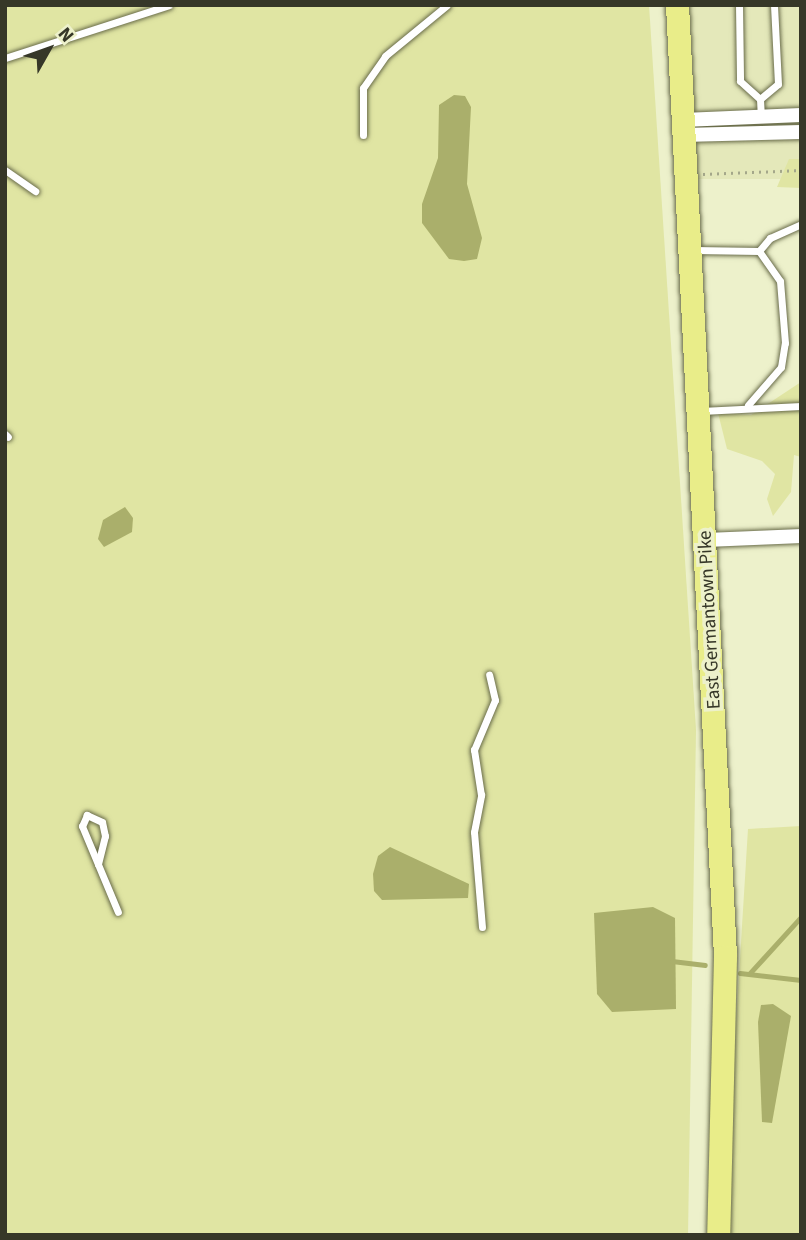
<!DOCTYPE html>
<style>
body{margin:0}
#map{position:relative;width:806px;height:1240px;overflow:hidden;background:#edf1cb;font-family:"Source Sans 3",sans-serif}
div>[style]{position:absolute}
.built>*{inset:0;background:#e4e8ba;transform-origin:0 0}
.green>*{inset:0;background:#e0e5a3}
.water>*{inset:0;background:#aaaf6b}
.stream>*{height:4.5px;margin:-2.25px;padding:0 2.25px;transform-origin:2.25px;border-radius:2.25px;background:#aaaf6b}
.path>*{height:2.5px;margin-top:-1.25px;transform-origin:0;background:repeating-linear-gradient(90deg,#a4a78a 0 2px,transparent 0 7px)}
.roads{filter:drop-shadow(0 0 2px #696c4a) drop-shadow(0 0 2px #696c4a)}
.lane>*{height:7px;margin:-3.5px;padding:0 3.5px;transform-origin:3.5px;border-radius:3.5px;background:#fff}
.street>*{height:14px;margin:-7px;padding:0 7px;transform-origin:7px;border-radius:7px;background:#fff}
.primary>*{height:23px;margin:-11.5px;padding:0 11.5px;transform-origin:11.5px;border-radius:11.5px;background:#e9ed89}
span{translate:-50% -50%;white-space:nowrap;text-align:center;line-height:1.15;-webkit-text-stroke:7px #edf1cb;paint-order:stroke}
.street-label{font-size:19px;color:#363728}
.frame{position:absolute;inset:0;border:7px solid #363728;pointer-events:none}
.north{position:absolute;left:14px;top:14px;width:70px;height:70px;-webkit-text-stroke:5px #edf1cb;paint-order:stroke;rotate:50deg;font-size:19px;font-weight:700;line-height:28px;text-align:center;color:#363728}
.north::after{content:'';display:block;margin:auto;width:24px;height:32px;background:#363728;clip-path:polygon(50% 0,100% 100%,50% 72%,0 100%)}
</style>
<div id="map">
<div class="built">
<i style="left:677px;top:5px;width:124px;height:174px"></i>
</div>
<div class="green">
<i style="clip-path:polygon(5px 5px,649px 5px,696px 730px,688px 1235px,5px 1235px)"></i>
<i style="clip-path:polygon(789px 159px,801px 159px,801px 188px,777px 187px)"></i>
<i style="clip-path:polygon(801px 382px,801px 457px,794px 455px,791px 492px,773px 516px,767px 499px,775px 474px,762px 461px,727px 449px,718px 413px,751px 415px)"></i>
<i style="clip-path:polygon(801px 826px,801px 1235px,723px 1235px,748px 829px)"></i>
</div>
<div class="water">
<i style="clip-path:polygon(454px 95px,465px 96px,471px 107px,467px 184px,482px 238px,477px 259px,464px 261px,449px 259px,422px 223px,422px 204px,438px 158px,439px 105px)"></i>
<i style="clip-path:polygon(125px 507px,133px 518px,132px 532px,104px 547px,98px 539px,103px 520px)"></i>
<i style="clip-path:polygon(390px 847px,469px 884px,468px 898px,382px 900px,374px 891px,373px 874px,378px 856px)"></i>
<i style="clip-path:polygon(653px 907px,675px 918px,676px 1009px,612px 1012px,597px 994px,594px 913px)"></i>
<i style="clip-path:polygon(773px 1004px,791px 1016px,772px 1123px,762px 1122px,758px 1022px,761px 1005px)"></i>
</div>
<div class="stream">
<i style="left:672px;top:961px;width:33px;rotate:7deg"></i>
<i style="left:740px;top:973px;width:61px;rotate:6.5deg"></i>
<i style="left:750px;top:973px;width:76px;rotate:-47.7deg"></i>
</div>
<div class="path">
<i style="left:703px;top:174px;width:98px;rotate:-2.3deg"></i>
</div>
<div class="roads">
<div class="lane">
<i style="left:739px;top:5px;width:76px;rotate:89.2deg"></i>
<i style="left:740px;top:81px;width:27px;rotate:42deg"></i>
<i style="left:760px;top:99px;width:17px;rotate:87deg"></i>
<i style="left:5px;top:58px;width:172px;rotate:-17.9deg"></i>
<i style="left:760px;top:99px;width:23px;rotate:-40deg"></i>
<i style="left:778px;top:84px;width:79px;rotate:-92.9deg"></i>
<i style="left:363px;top:135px;width:47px;rotate:-90deg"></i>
<i style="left:363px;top:88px;width:39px;rotate:-55deg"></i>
<i style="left:385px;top:56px;width:80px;rotate:-39.4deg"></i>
<i style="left:5px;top:170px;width:37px;rotate:35deg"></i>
<i style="left:694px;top:250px;width:65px;rotate:0.9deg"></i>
<i style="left:759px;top:251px;width:17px;rotate:-50deg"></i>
<i style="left:770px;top:238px;width:34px;rotate:-24deg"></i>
<i style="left:748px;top:405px;width:50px;rotate:-49deg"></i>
<i style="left:781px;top:367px;width:24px;rotate:-81deg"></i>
<i style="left:785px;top:343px;width:62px;rotate:-94.6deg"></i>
<i style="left:780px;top:281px;width:37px;rotate:-125deg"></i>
<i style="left:701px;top:411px;width:100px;rotate:-2.9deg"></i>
<i style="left:5px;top:434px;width:4px;rotate:45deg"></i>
<i style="left:98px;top:864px;width:29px;rotate:-76deg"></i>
<i style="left:105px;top:836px;width:14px;rotate:-102deg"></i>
<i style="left:102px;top:822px;width:17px;rotate:-155deg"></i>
<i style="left:87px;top:815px;width:12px;rotate:114deg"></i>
<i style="left:82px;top:826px;width:93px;rotate:67.3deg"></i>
<i style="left:482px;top:927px;width:95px;rotate:-94.8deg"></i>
<i style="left:474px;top:832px;width:38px;rotate:-79deg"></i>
<i style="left:481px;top:795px;width:46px;rotate:-98.8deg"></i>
<i style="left:474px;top:750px;width:54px;rotate:-67.2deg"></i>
<i style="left:495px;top:700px;width:26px;rotate:-103deg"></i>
</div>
<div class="street">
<i style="left:683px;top:120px;width:118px;rotate:-2.4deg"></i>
<i style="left:683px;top:135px;width:118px;rotate:-1.5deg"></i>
<i style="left:707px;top:540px;width:94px;rotate:-2.4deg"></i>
</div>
<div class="primary">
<i style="left:677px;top:5px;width:953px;rotate:87.11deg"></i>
<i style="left:725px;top:957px;width:278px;rotate:91.4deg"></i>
</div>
</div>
<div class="street-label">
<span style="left:710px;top:620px;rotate:-93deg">East Germantown Pike</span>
</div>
<div class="frame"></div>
<div class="north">N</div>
</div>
